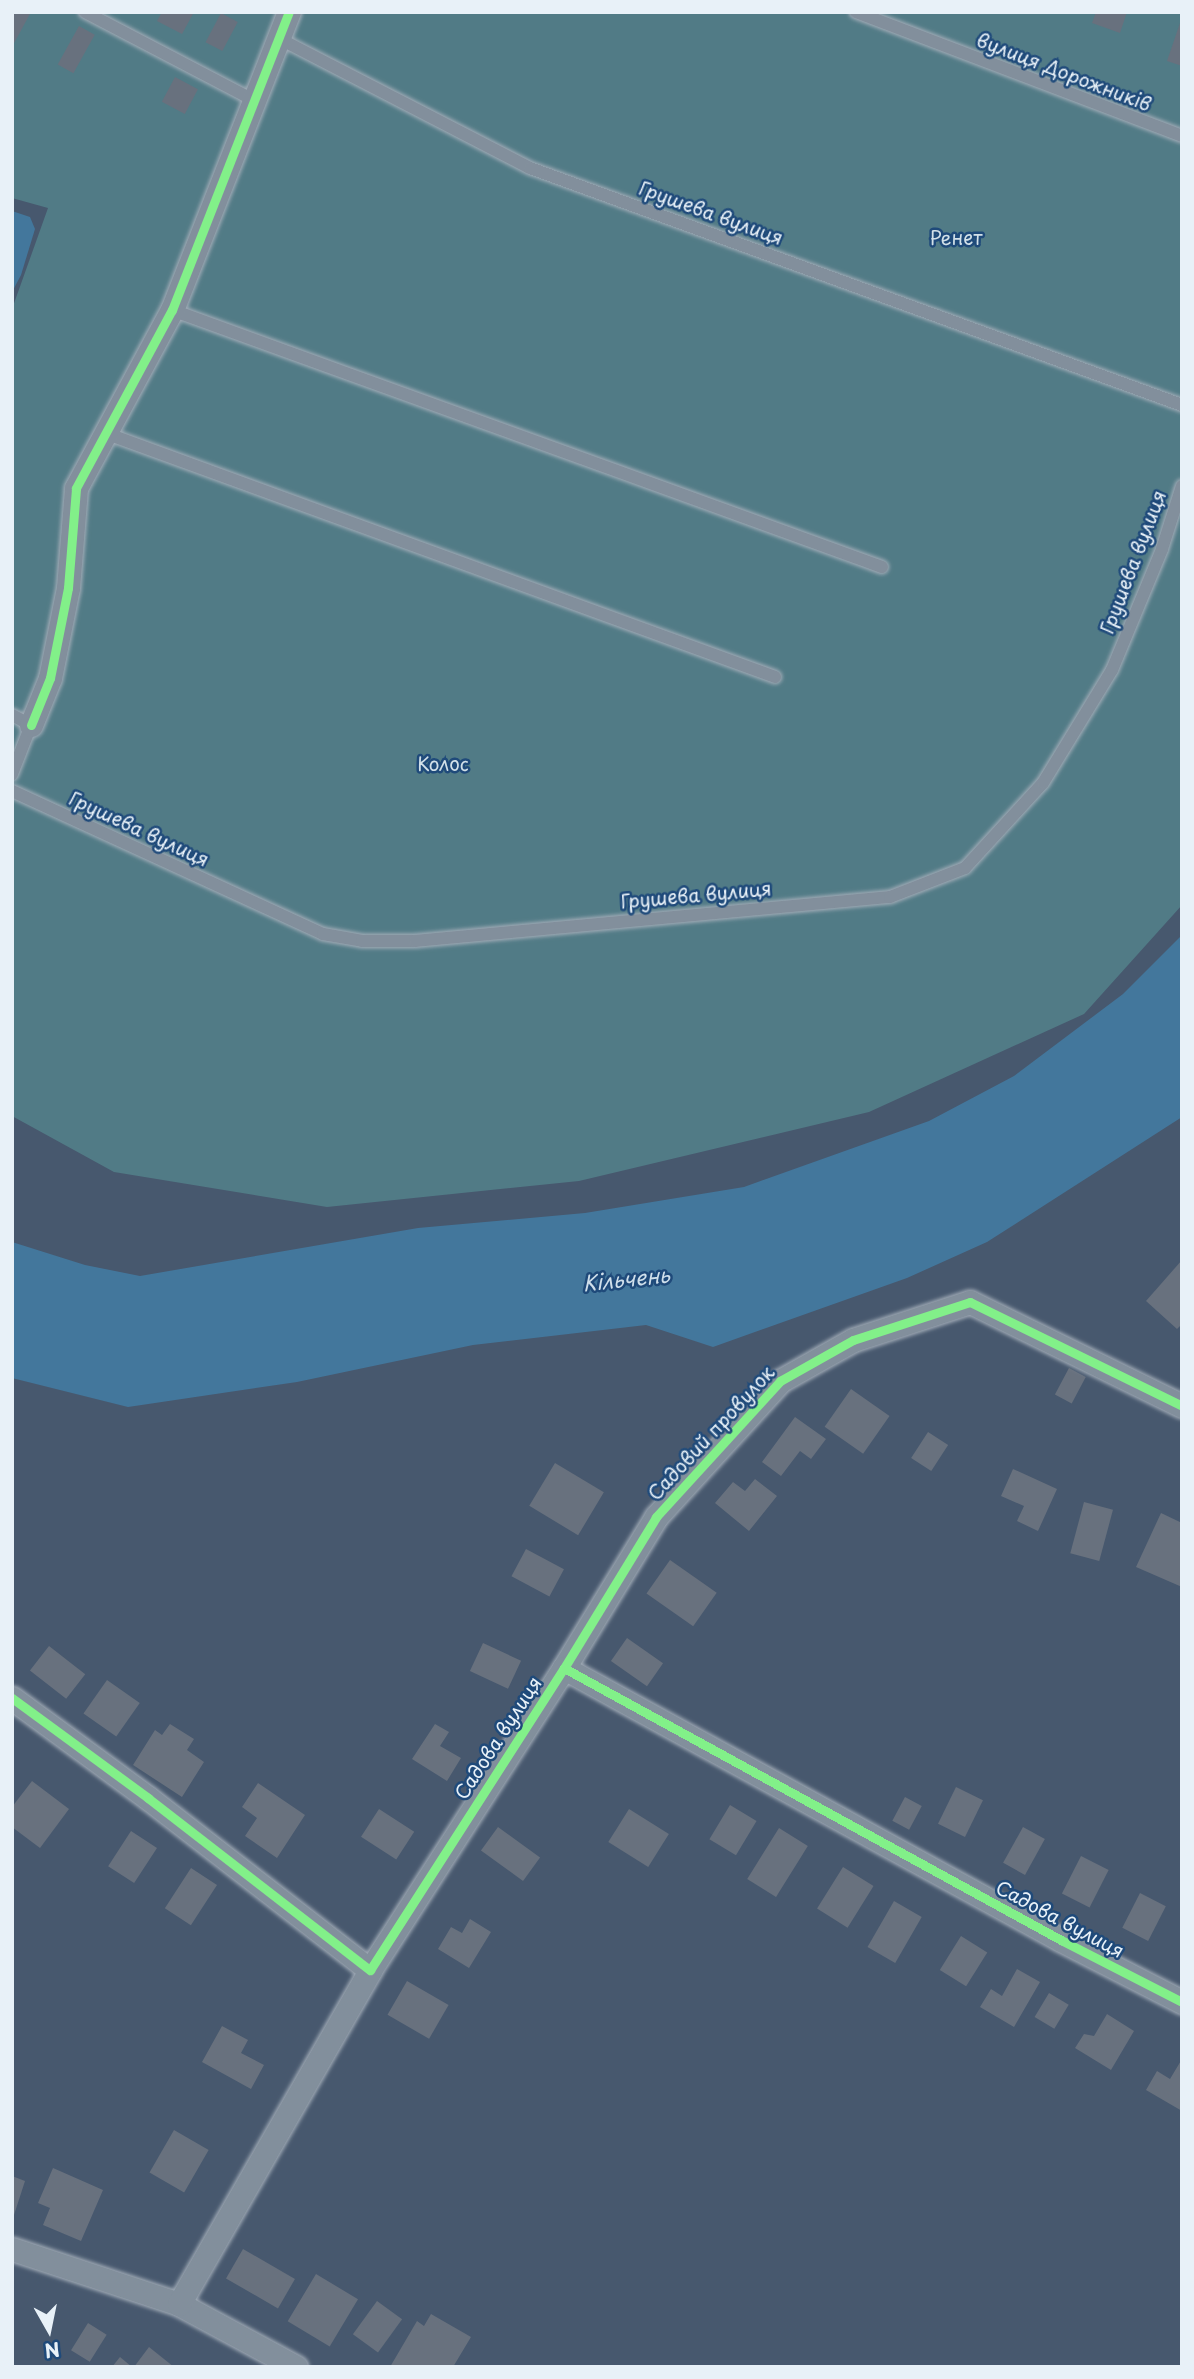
<!DOCTYPE html>
<meta charset="utf-8">
<style>
body{margin:0}
#map{position:relative;width:1194px;height:2379px;overflow:hidden;background:#47586e;font-family:"Playpen Sans",sans-serif}
div>[style]{position:absolute}
.green>*{inset:0;background:#517b86}
.water>*{inset:0;background:#43779c}
.building>*{inset:0;background:#68717e;transform-origin:0 0}
.roads{filter:drop-shadow(0 0 2px #a2acb7) drop-shadow(0 0 2px #a2acb7)}
.service>*{height:12px;margin:-6px;padding:0 6px;transform-origin:6px;border-radius:6px;background:#828f9c}
.minor>*{height:23px;margin:-11.5px;padding:0 11.5px;transform-origin:11.5px;border-radius:11.5px;background:#828f9c}
.cycleway>*{height:9px;margin:-4.5px;padding:0 4.5px;transform-origin:4.5px;border-radius:4.5px;background:#82f089}
span{translate:-50% -50%;white-space:nowrap;text-align:center;line-height:1.15;-webkit-text-stroke:5px #1f4a7a;paint-order:stroke}
.street-label{font-size:19px;color:#e8f1f8}
.park-label{font-size:19px;color:#d2e0e8}
.water-label{font-size:21px;color:#cfdfeb;font-style:italic}
.frame{position:absolute;inset:0;border:14px solid #e8f1f8;pointer-events:none}
.north{position:absolute;left:14px;top:2295px;width:70px;height:70px;-webkit-text-stroke:5px #1f4a7a;paint-order:stroke;rotate:171deg;font-size:19px;font-weight:700;line-height:28px;text-align:center;color:#e8f1f8}
.north::after{content:'';display:block;margin:auto;width:24px;height:32px;background:#e8f1f8;clip-path:polygon(50% 0,100% 100%,50% 72%,0 100%)}
</style>
<div id="map">
<div class="green">
<i style="clip-path:polygon(12px 12px,1182px 12px,1182px 905px,1084px 1014px,869px 1112px,579px 1181px,327px 1207px,114px 1172px,12px 1116px,12px 309px,48px 208px,12px 198px)"></i>
</div>
<div class="water">
<i style="clip-path:polygon(12px 211px,30px 217px,35px 229px,21px 275px,12px 292px)"></i>
<i style="clip-path:polygon(1182px 935px,1182px 1117px,987px 1242px,907px 1278px,713px 1347px,646px 1325px,473px 1345px,297px 1382px,128px 1407px,12px 1378px,12px 1242px,85px 1265px,140px 1276px,418px 1228px,585px 1213px,744px 1187px,929px 1121px,1014px 1076px,1123px 994px)"></i>
</div>
<div class="building">
<i style="clip-path:polygon(12px 12px,31px 12px,12px 47px)"></i>
<i style="clip-path:polygon(162px 12px,194px 12px,182px 34px,157px 21px)"></i>
<i style="clip-path:polygon(1096px 12px,1127px 12px,1120px 33px,1092px 23px)"></i>
<i style="left:221px;top:13px;width:19px;height:33px;rotate:28deg"></i>
<i style="clip-path:polygon(1181px 20px,1182px 21px,1182px 66px,1167px 61px)"></i>
<i style="left:79px;top:26px;width:18px;height:44px;rotate:29deg"></i>
<i style="left:175px;top:77px;width:26px;height:28px;rotate:28deg"></i>
<i style="clip-path:polygon(1182px 1260px,1182px 1324px,1177px 1329px,1146px 1301px)"></i>
<i style="left:1069px;top:1368px;width:19px;height:30px;rotate:28deg"></i>
<i style="left:851px;top:1389px;width:47px;height:46px;rotate:35deg"></i>
<i style="clip-path:polygon(795px 1417px,826px 1439px,811px 1459px,800px 1451px,781px 1476px,762px 1462px)"></i>
<i style="left:928px;top:1432px;width:24px;height:31px;rotate:33deg"></i>
<i style="left:555px;top:1463px;width:57px;height:50px;rotate:31deg"></i>
<i style="clip-path:polygon(1013px 1469px,1057px 1489px,1038px 1531px,1017px 1521px,1024px 1506px,1001px 1496px)"></i>
<i style="clip-path:polygon(755px 1479px,777px 1496px,749px 1531px,715px 1503px,733px 1482px,745px 1491px)"></i>
<i style="left:1084px;top:1502px;width:30px;height:53px;rotate:15deg"></i>
<i style="clip-path:polygon(1161px 1513px,1182px 1523px,1182px 1587px,1136px 1567px)"></i>
<i style="left:526px;top:1549px;width:43px;height:31px;rotate:28deg"></i>
<i style="left:670px;top:1560px;width:57px;height:41px;rotate:35deg"></i>
<i style="left:627px;top:1638px;width:44px;height:28px;rotate:35deg"></i>
<i style="left:483px;top:1643px;width:42px;height:31px;rotate:25deg"></i>
<i style="left:49px;top:1646px;width:46px;height:31px;rotate:38deg"></i>
<i style="left:107px;top:1680px;width:40px;height:41px;rotate:35deg"></i>
<i style="clip-path:polygon(170px 1724px,194px 1739px,187px 1750px,204px 1762px,182px 1797px,133px 1765px,155px 1730px,162px 1735px)"></i>
<i style="clip-path:polygon(435px 1724px,449px 1732px,440px 1746px,461px 1758px,447px 1781px,412px 1759px)"></i>
<i style="clip-path:polygon(32px 1781px,69px 1809px,40px 1848px,12px 1827px,12px 1807px)"></i>
<i style="clip-path:polygon(258px 1783px,305px 1815px,277px 1858px,245px 1836px,257px 1818px,242px 1807px)"></i>
<i style="left:956px;top:1787px;width:30px;height:41px;rotate:26deg"></i>
<i style="left:905px;top:1797px;width:19px;height:27px;rotate:28deg"></i>
<i style="left:730px;top:1805px;width:31px;height:40px;rotate:31deg"></i>
<i style="left:379px;top:1809px;width:42px;height:33px;rotate:33deg"></i>
<i style="left:629px;top:1809px;width:47px;height:39px;rotate:32deg"></i>
<i style="left:498px;top:1827px;width:52px;height:29px;rotate:36deg"></i>
<i style="left:1023px;top:1827px;width:25px;height:41px;rotate:29deg"></i>
<i style="left:779px;top:1828px;width:34px;height:60px;rotate:32deg"></i>
<i style="left:131px;top:1831px;width:31px;height:42px;rotate:33deg"></i>
<i style="left:1081px;top:1856px;width:31px;height:42px;rotate:27deg"></i>
<i style="left:843px;top:1867px;width:36px;height:49px;rotate:32deg"></i>
<i style="left:191px;top:1868px;width:31px;height:48px;rotate:33deg"></i>
<i style="left:1140px;top:1893px;width:29px;height:39px;rotate:27deg"></i>
<i style="left:894px;top:1901px;width:32px;height:53px;rotate:30deg"></i>
<i style="clip-path:polygon(470px 1919px,491px 1932px,469px 1968px,438px 1949px,451px 1927px,462px 1933px)"></i>
<i style="left:961px;top:1936px;width:31px;height:40px;rotate:32deg"></i>
<i style="clip-path:polygon(1017px 1969px,1040px 1982px,1014px 2027px,980px 2007px,991px 1989px,1002px 1996px)"></i>
<i style="left:407px;top:1981px;width:48px;height:39px;rotate:30deg"></i>
<i style="left:1049px;top:1993px;width:23px;height:28px;rotate:31deg"></i>
<i style="clip-path:polygon(1107px 2014px,1134px 2031px,1111px 2070px,1075px 2048px,1084px 2034px,1094px 2036px)"></i>
<i style="clip-path:polygon(222px 2026px,248px 2040px,241px 2053px,264px 2065px,251px 2089px,202px 2062px)"></i>
<i style="clip-path:polygon(1182px 2059px,1182px 2111px,1146px 2090px,1157px 2071px,1170px 2079px)"></i>
<i style="left:174px;top:2130px;width:40px;height:49px;rotate:30deg"></i>
<i style="clip-path:polygon(53px 2168px,103px 2190px,81px 2241px,43px 2225px,50px 2208px,38px 2203px)"></i>
<i style="clip-path:polygon(12px 2176px,25px 2181px,13px 2218px,12px 2218px)"></i>
<i style="left:243px;top:2249px;width:60px;height:34px;rotate:30deg"></i>
<i style="left:316px;top:2274px;width:49px;height:55px;rotate:31deg"></i>
<i style="left:377px;top:2301px;width:31px;height:41px;rotate:36deg"></i>
<i style="clip-path:polygon(431px 2314px,471px 2337px,453px 2367px,390px 2367px,417px 2321px,424px 2326px)"></i>
<i style="left:88px;top:2323px;width:22px;height:32px;rotate:32deg"></i>
<i style="clip-path:polygon(149px 2347px,174px 2367px,134px 2367px)"></i>
<i style="clip-path:polygon(120px 2357px,132px 2367px,112px 2367px)"></i>
</div>
<div class="roads">
<div class="service">
<i style="left:85px;top:12px;width:190px;rotate:27.6deg"></i>
<i style="left:856px;top:12px;width:349px;rotate:20.8deg"></i>
<i style="left:280px;top:39px;width:281px;rotate:27.3deg"></i>
<i style="left:530px;top:168px;width:694px;rotate:19.98deg"></i>
<i style="left:172px;top:310px;width:755px;rotate:19.9deg"></i>
<i style="left:105px;top:433px;width:713px;rotate:20.01deg"></i>
<i style="left:12px;top:715px;width:21px;rotate:28deg"></i>
<i style="left:31px;top:725px;width:53px;rotate:111.2deg"></i>
<i style="left:12px;top:791px;width:342px;rotate:24.7deg"></i>
<i style="left:323px;top:934px;width:40px;rotate:10deg"></i>
<i style="left:362px;top:941px;width:53px"></i>
<i style="left:415px;top:941px;width:477px;rotate:-5.3deg"></i>
<i style="left:890px;top:897px;width:80px;rotate:-21.1deg"></i>
<i style="left:965px;top:868px;width:115px;rotate:-47.5deg"></i>
<i style="left:1043px;top:783px;width:132px;rotate:-58.6deg"></i>
<i style="left:1112px;top:670px;width:131px;rotate:-67.5deg"></i>
<i style="left:1162px;top:549px;width:66px;rotate:-72.4deg"></i>
</div>
<div class="minor">
<i style="left:31px;top:725px;width:51px;rotate:-68deg"></i>
<i style="left:50px;top:678px;width:92px;rotate:-78.7deg"></i>
<i style="left:68px;top:588px;width:100px;rotate:-85.4deg"></i>
<i style="left:76px;top:488px;width:202px;rotate:-61.7deg"></i>
<i style="left:172px;top:310px;width:320px;rotate:-68.6deg"></i>
<i style="left:564px;top:1668px;width:177px;rotate:-58.6deg"></i>
<i style="left:656px;top:1517px;width:184px;rotate:-47.6deg"></i>
<i style="left:780px;top:1381px;width:84px;rotate:-29.3deg"></i>
<i style="left:853px;top:1340px;width:123px;rotate:-18deg"></i>
<i style="left:970px;top:1302px;width:236px;rotate:26.1deg"></i>
<i style="left:12px;top:1698px;width:169px;rotate:36.3deg"></i>
<i style="left:148px;top:1798px;width:281px;rotate:37.8deg"></i>
<i style="left:370px;top:1970px;width:359px;rotate:-57.3deg"></i>
<i style="left:564px;top:1668px;width:567px;rotate:28.69deg"></i>
<i style="left:1061px;top:1940px;width:136px;rotate:27.1deg"></i>
<i style="left:12px;top:2249px;width:176px;rotate:18.2deg"></i>
<i style="left:179px;top:2304px;width:133px;rotate:28.3deg"></i>
<i style="left:179px;top:2304px;width:385px;rotate:-60.2deg"></i>
</div>
</div>
<div class="cycleway">
<i style="left:31px;top:725px;width:51px;rotate:-68deg"></i>
<i style="left:50px;top:678px;width:92px;rotate:-78.7deg"></i>
<i style="left:68px;top:588px;width:100px;rotate:-85.4deg"></i>
<i style="left:76px;top:488px;width:202px;rotate:-61.7deg"></i>
<i style="left:172px;top:310px;width:320px;rotate:-68.6deg"></i>
<i style="left:564px;top:1668px;width:177px;rotate:-58.6deg"></i>
<i style="left:656px;top:1517px;width:184px;rotate:-47.6deg"></i>
<i style="left:780px;top:1381px;width:84px;rotate:-29.3deg"></i>
<i style="left:853px;top:1340px;width:123px;rotate:-18deg"></i>
<i style="left:970px;top:1302px;width:236px;rotate:26.1deg"></i>
<i style="left:12px;top:1698px;width:169px;rotate:36.3deg"></i>
<i style="left:148px;top:1798px;width:281px;rotate:37.8deg"></i>
<i style="left:370px;top:1970px;width:359px;rotate:-57.3deg"></i>
<i style="left:564px;top:1668px;width:567px;rotate:28.69deg"></i>
<i style="left:1061px;top:1940px;width:136px;rotate:27.1deg"></i>
</div>
<div class="street-label">
<span style="left:1064px;top:72px;rotate:21deg">вулиця Дорожників</span>
<span style="left:711px;top:213px;rotate:20deg">Грушева вулиця</span>
<span style="left:1133px;top:562px;rotate:-69deg">Грушева вулиця</span>
<span style="left:139px;top:829px;rotate:25deg">Грушева вулиця</span>
<span style="left:696px;top:895px;rotate:-5deg">Грушева вулиця</span>
<span style="left:711px;top:1433px;rotate:-47deg">Садовий провулок</span>
<span style="left:498px;top:1738px;rotate:-57deg">Садова вулиця</span>
<span style="left:1060px;top:1919px;rotate:28deg">Садова вулиця</span>
</div>
<div class="park-label">
<span style="left:956px;top:238px">Ренет</span>
<span style="left:443px;top:764px">Колос</span>
</div>
<div class="water-label">
<span style="left:626px;top:1278px;rotate:-6deg">Кільчень</span>
</div>
<div class="frame"></div>
<div class="north">N</div>
</div>
